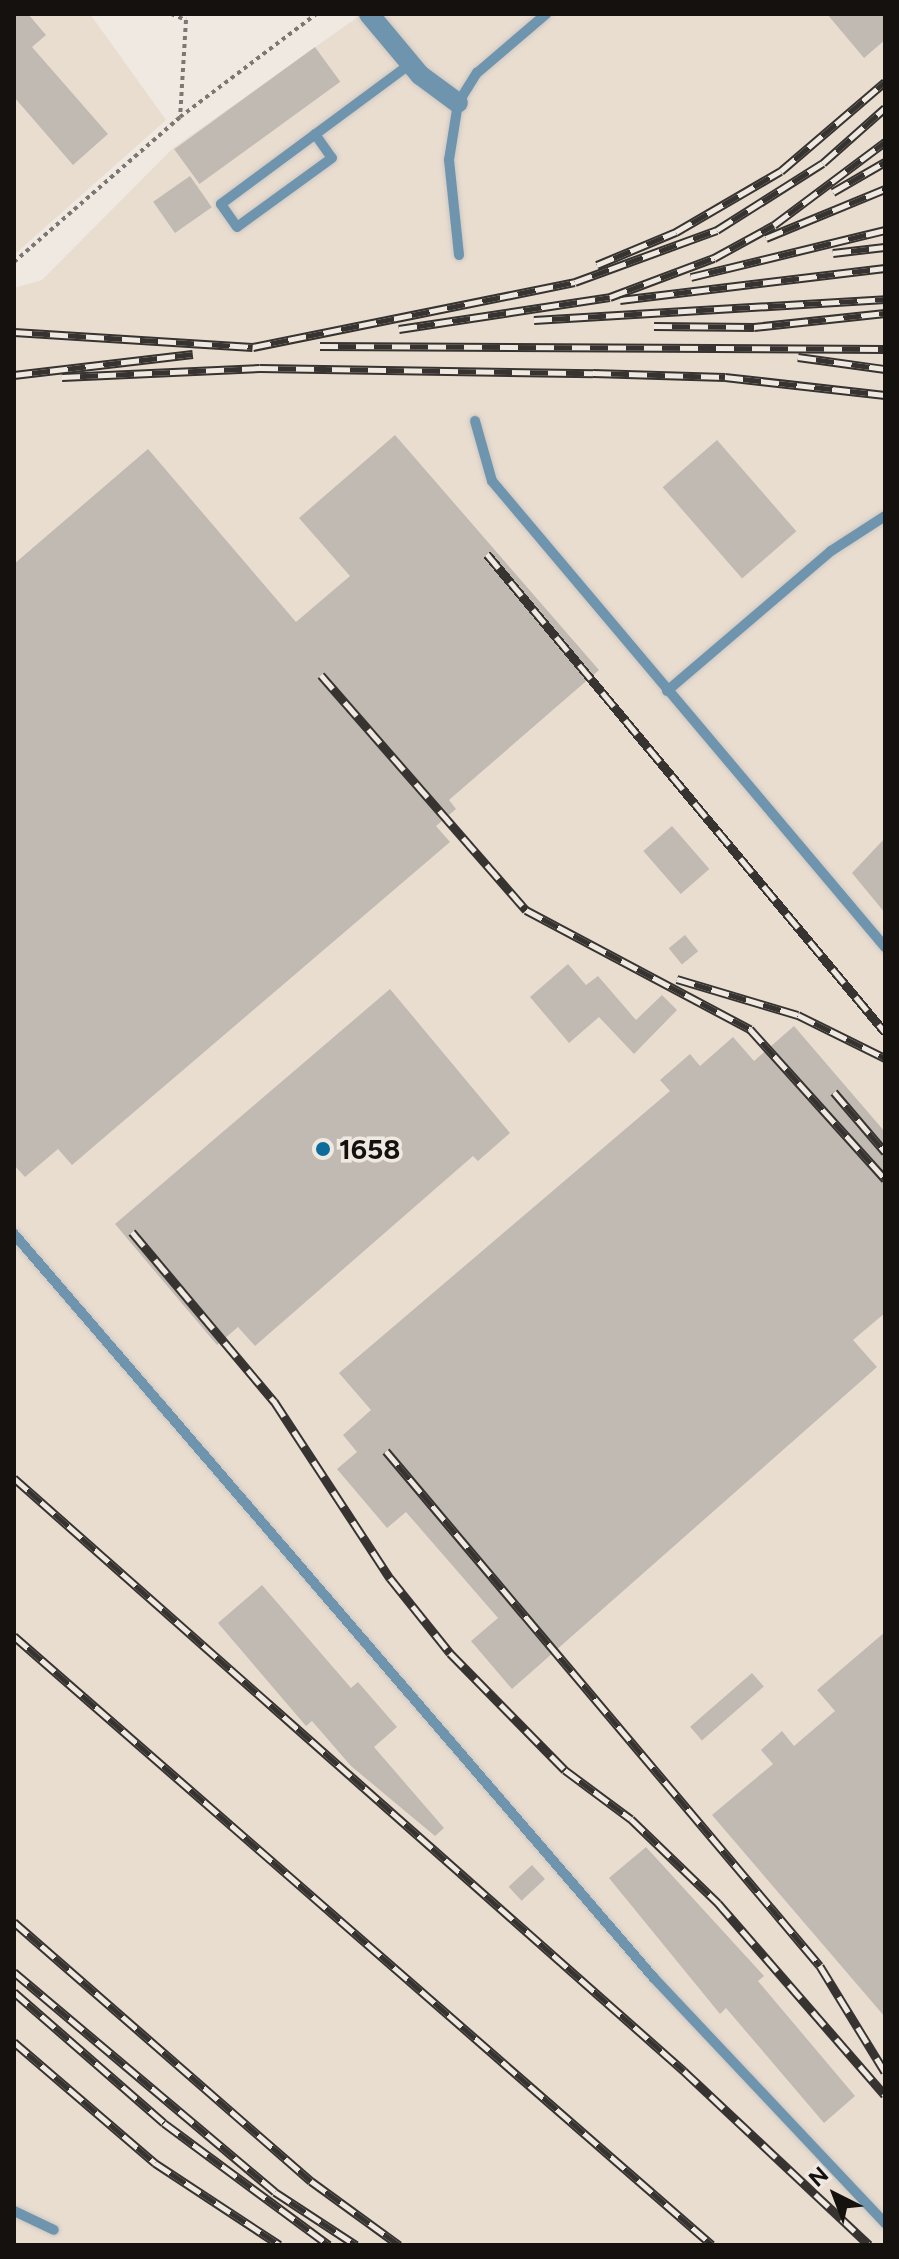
<!DOCTYPE html>
<style>
body{margin:0}
#map{position:relative;width:899px;height:2259px;overflow:hidden;background:#f0e9e2;font-family:Figtree,sans-serif}
div>[style]{position:absolute}
.built>*{inset:0;background:#e9ddd0}
.building>*{inset:0;background:#c1bab3;transform-origin:0 0}
.path>*{height:4px;margin-top:-2px;transform-origin:0;background:repeating-linear-gradient(90deg,#7c7772 0 4px,transparent 0 8px)}
.roads{filter:drop-shadow(0 0 2px #cdc6c0) drop-shadow(0 0 2px #cdc6c0)}
.lane>*{height:10px;margin:-5px;padding:0 5px;transform-origin:5px;border-radius:5px;background:#6f95ae}
.street>*{height:20px;margin:-10px;padding:0 10px;transform-origin:10px;border-radius:10px;background:#6f95ae}
.rail>*{height:9px;margin-top:-4.5px;transform-origin:0;background:repeating-linear-gradient(90deg,#f0e9e2 0 18px,#363330 0 36px);box-sizing:border-box;border-block:2px solid #363330}
.dots>*{width:22px;height:22px;translate:-50% -50%;box-sizing:border-box;border:4px solid #f0e9e2;border-radius:50%}
span{translate:-50% -50%;white-space:nowrap;text-align:center;line-height:1.15;-webkit-text-stroke:7px #f0e9e2;paint-order:stroke}
.poi-label{font-size:28px;color:#14110f;font-weight:700}
.left{translate:0 -50%;text-align:left}
.frame{position:absolute;inset:0;border:16px solid #14110f;pointer-events:none}
.north{position:absolute;left:795px;top:2155px;width:80px;height:80px;-webkit-text-stroke:6px #f0e9e2;paint-order:stroke;rotate:318deg;font-size:22px;font-weight:700;line-height:32px;text-align:center;color:#14110f}
.north::after{content:'';display:block;margin:auto;width:28px;height:36px;background:#14110f;clip-path:polygon(50% 0,100% 100%,50% 72%,0 100%)}
</style>
<div id="map">
<div class="built">
<i style="clip-path:polygon(14px 14px,90px 14px,166px 120px,14px 255px)"></i>
<i style="clip-path:polygon(362px 14px,885px 14px,885px 2245px,14px 2245px,14px 288px,42px 280px,173px 148px)"></i>
</div>
<div class="building">
<i style="clip-path:polygon(14px 14px,28px 14px,46px 35px,32px 47px,108px 134px,73px 165px,14px 97px)"></i>
<i style="clip-path:polygon(827px 14px,885px 14px,885px 40px,864px 58px)"></i>
<i style="left:315px;top:47px;width:43px;height:174px;rotate:54deg"></i>
<i style="left:190px;top:176px;width:38px;height:45px;rotate:55deg"></i>
<i style="clip-path:polygon(395px 435px,599px 670px,449px 800px,456px 809px,436px 826px,450px 842px,72px 1165px,58px 1149px,25px 1177px,14px 1165px,14px 564px,148px 449px,296px 622px,350px 576px,299px 518px)"></i>
<i style="left:717px;top:440px;width:121px;height:72px;rotate:49deg"></i>
<i style="left:672px;top:826px;width:57px;height:38px;rotate:49deg"></i>
<i style="clip-path:polygon(885px 838px,885px 913px,852px 873px)"></i>
<i style="left:685px;top:935px;width:21px;height:21px;rotate:51deg"></i>
<i style="clip-path:polygon(568px 964px,586px 985px,598px 976px,636px 1020px,662px 995px,677px 1010px,634px 1054px,599px 1017px,569px 1043px,530px 997px)"></i>
<i style="clip-path:polygon(390px 989px,510px 1133px,478px 1161px,473px 1156px,255px 1346px,238px 1327px,217px 1345px,115px 1224px)"></i>
<i style="clip-path:polygon(794px 1026px,885px 1132px,885px 1313px,853px 1340px,877px 1367px,512px 1689px,471px 1641px,498px 1618px,406px 1512px,387px 1528px,337px 1469px,357px 1452px,343px 1435px,371px 1410px,339px 1373px,670px 1091px,660px 1080px,690px 1054px,700px 1066px,733px 1037px,754px 1061px)"></i>
<i style="clip-path:polygon(262px 1585px,351px 1688px,358px 1682px,397px 1727px,374px 1747px,444px 1828px,435px 1836px,351px 1766px,312px 1721px,306px 1726px,218px 1623px)"></i>
<i style="clip-path:polygon(885px 1632px,885px 2017px,712px 1815px,773px 1764px,761px 1750px,782px 1731px,794px 1746px,835px 1711px,817px 1690px)"></i>
<i style="left:752px;top:1673px;width:18px;height:82px;rotate:49deg"></i>
<i style="clip-path:polygon(646px 1847px,764px 1976px,758px 1981px,855px 2096px,824px 2123px,726px 2008px,720px 2014px,609px 1878px)"></i>
<i style="left:532px;top:1865px;width:19px;height:32px;rotate:47deg"></i>
</div>
<div class="path">
<i style="left:171px;top:14px;width:16px;rotate:22deg"></i>
<i style="left:186px;top:20px;width:97px;rotate:93.5deg"></i>
<i style="left:14px;top:262px;width:220px;rotate:-41.1deg"></i>
<i style="left:180px;top:117px;width:171px;rotate:-37.1deg"></i>
</div>
<div class="roads">
<div class="lane">
<i style="left:315px;top:134px;width:29px;rotate:55deg"></i>
<i style="left:332px;top:158px;width:117px;rotate:144deg"></i>
<i style="left:237px;top:227px;width:28px;rotate:-125deg"></i>
<i style="left:221px;top:204px;width:235px;rotate:-36.5deg"></i>
<i style="left:459px;top:255px;width:96px;rotate:-96deg"></i>
<i style="left:449px;top:160px;width:58px;rotate:-81deg"></i>
<i style="left:458px;top:103px;width:36px;rotate:-58deg"></i>
<i style="left:477px;top:73px;width:91px;rotate:-40.5deg"></i>
<i style="left:475px;top:421px;width:62px;rotate:74.2deg"></i>
<i style="left:492px;top:481px;width:610px;rotate:49.86deg"></i>
<i style="left:667px;top:691px;width:216px;rotate:-40.5deg"></i>
<i style="left:831px;top:551px;width:64px;rotate:-32.9deg"></i>
<i style="left:14px;top:1234px;width:981px;rotate:49.3deg"></i>
<i style="left:654px;top:1978px;width:337px;rotate:46.7deg"></i>
<i style="left:14px;top:2211px;width:44px;rotate:25.4deg"></i>
</div>
<div class="street">
<i style="left:369px;top:14px;width:80px;rotate:50.1deg"></i>
<i style="left:420px;top:75px;width:47px;rotate:36.4deg"></i>
</div>
</div>
<div class="rail">
<i style="left:833px;top:192px;width:60px;rotate:-30deg"></i>
<i style="left:766px;top:238px;width:129px;rotate:-22.4deg"></i>
<i style="left:833px;top:253px;width:52px;rotate:-6.6deg"></i>
<i style="left:597px;top:265px;width:86px;rotate:-22.7deg"></i>
<i style="left:676px;top:232px;width:121px;rotate:-30.2deg"></i>
<i style="left:781px;top:171px;width:137px;rotate:-40.6deg"></i>
<i style="left:691px;top:277px;width:200px;rotate:-13.6deg"></i>
<i style="left:620px;top:300px;width:267px;rotate:-6.9deg"></i>
<i style="left:534px;top:320px;width:352px;rotate:-3.4deg"></i>
<i style="left:654px;top:326px;width:100px;rotate:0.6deg"></i>
<i style="left:754px;top:327px;width:132px;rotate:-6.1deg"></i>
<i style="left:399px;top:329px;width:213px;rotate:-8.6deg"></i>
<i style="left:610px;top:297px;width:111px;rotate:-20.6deg"></i>
<i style="left:714px;top:258px;width:68px;rotate:-28.8deg"></i>
<i style="left:774px;top:225px;width:139px;rotate:-36.8deg"></i>
<i style="left:14px;top:332px;width:239px;rotate:3.6deg"></i>
<i style="left:253px;top:347px;width:328px;rotate:-11.4deg"></i>
<i style="left:575px;top:282px;width:151px;rotate:-20.1deg"></i>
<i style="left:717px;top:230px;width:125px;rotate:-32.3deg"></i>
<i style="left:823px;top:163px;width:83px;rotate:-41.6deg"></i>
<i style="left:320px;top:346px;width:565px;rotate:0.3deg"></i>
<i style="left:798px;top:357px;width:88px;rotate:7.9deg"></i>
<i style="left:14px;top:375px;width:180px;rotate:-6.7deg"></i>
<i style="left:62px;top:377px;width:198px;rotate:-2.6deg"></i>
<i style="left:260px;top:368px;width:333px;rotate:0.9deg"></i>
<i style="left:593px;top:373px;width:132px;rotate:1.7deg"></i>
<i style="left:725px;top:377px;width:161px;rotate:6.4deg"></i>
<i style="left:487px;top:554px;width:622px;rotate:50.22deg"></i>
<i style="left:321px;top:675px;width:312px;rotate:48.9deg"></i>
<i style="left:526px;top:910px;width:254px;rotate:28deg"></i>
<i style="left:750px;top:1029px;width:202px;rotate:48deg"></i>
<i style="left:677px;top:979px;width:126px;rotate:16.6deg"></i>
<i style="left:798px;top:1015px;width:97px;rotate:26.3deg"></i>
<i style="left:834px;top:1092px;width:79px;rotate:49.6deg"></i>
<i style="left:132px;top:1232px;width:221px;rotate:50deg"></i>
<i style="left:274px;top:1401px;width:212px;rotate:56.8deg"></i>
<i style="left:390px;top:1578px;width:96px;rotate:51.3deg"></i>
<i style="left:450px;top:1653px;width:164px;rotate:45.5deg"></i>
<i style="left:565px;top:1770px;width:82px;rotate:36.6deg"></i>
<i style="left:631px;top:1819px;width:121px;rotate:44deg"></i>
<i style="left:718px;top:1903px;width:254px;rotate:49deg"></i>
<i style="left:386px;top:1451px;width:673px;rotate:49.88deg"></i>
<i style="left:820px;top:1966px;width:124px;rotate:58.5deg"></i>
<i style="left:14px;top:1478px;width:895px;rotate:41.51deg"></i>
<i style="left:684px;top:2071px;width:254px;rotate:43.2deg"></i>
<i style="left:14px;top:1636px;width:926px;rotate:41.1deg"></i>
<i style="left:14px;top:1922px;width:394px;rotate:41.1deg"></i>
<i style="left:311px;top:2181px;width:109px;rotate:36deg"></i>
<i style="left:14px;top:1972px;width:341px;rotate:40.1deg"></i>
<i style="left:275px;top:2192px;width:97px;rotate:33.2deg"></i>
<i style="left:14px;top:1992px;width:199px;rotate:41.1deg"></i>
<i style="left:164px;top:2123px;width:205px;rotate:36.5deg"></i>
<i style="left:14px;top:2042px;width:186px;rotate:40.6deg"></i>
<i style="left:155px;top:2163px;width:149px;rotate:33.3deg"></i>
</div>
<div class="dots">
<i style="left:323px;top:1149px;background:#0c6d9b"></i>
</div>
<div class="poi-label">
<span class="left" style="left:339px;top:1149px">1658</span>
</div>
<div class="frame"></div>
<div class="north">N</div>
</div>
